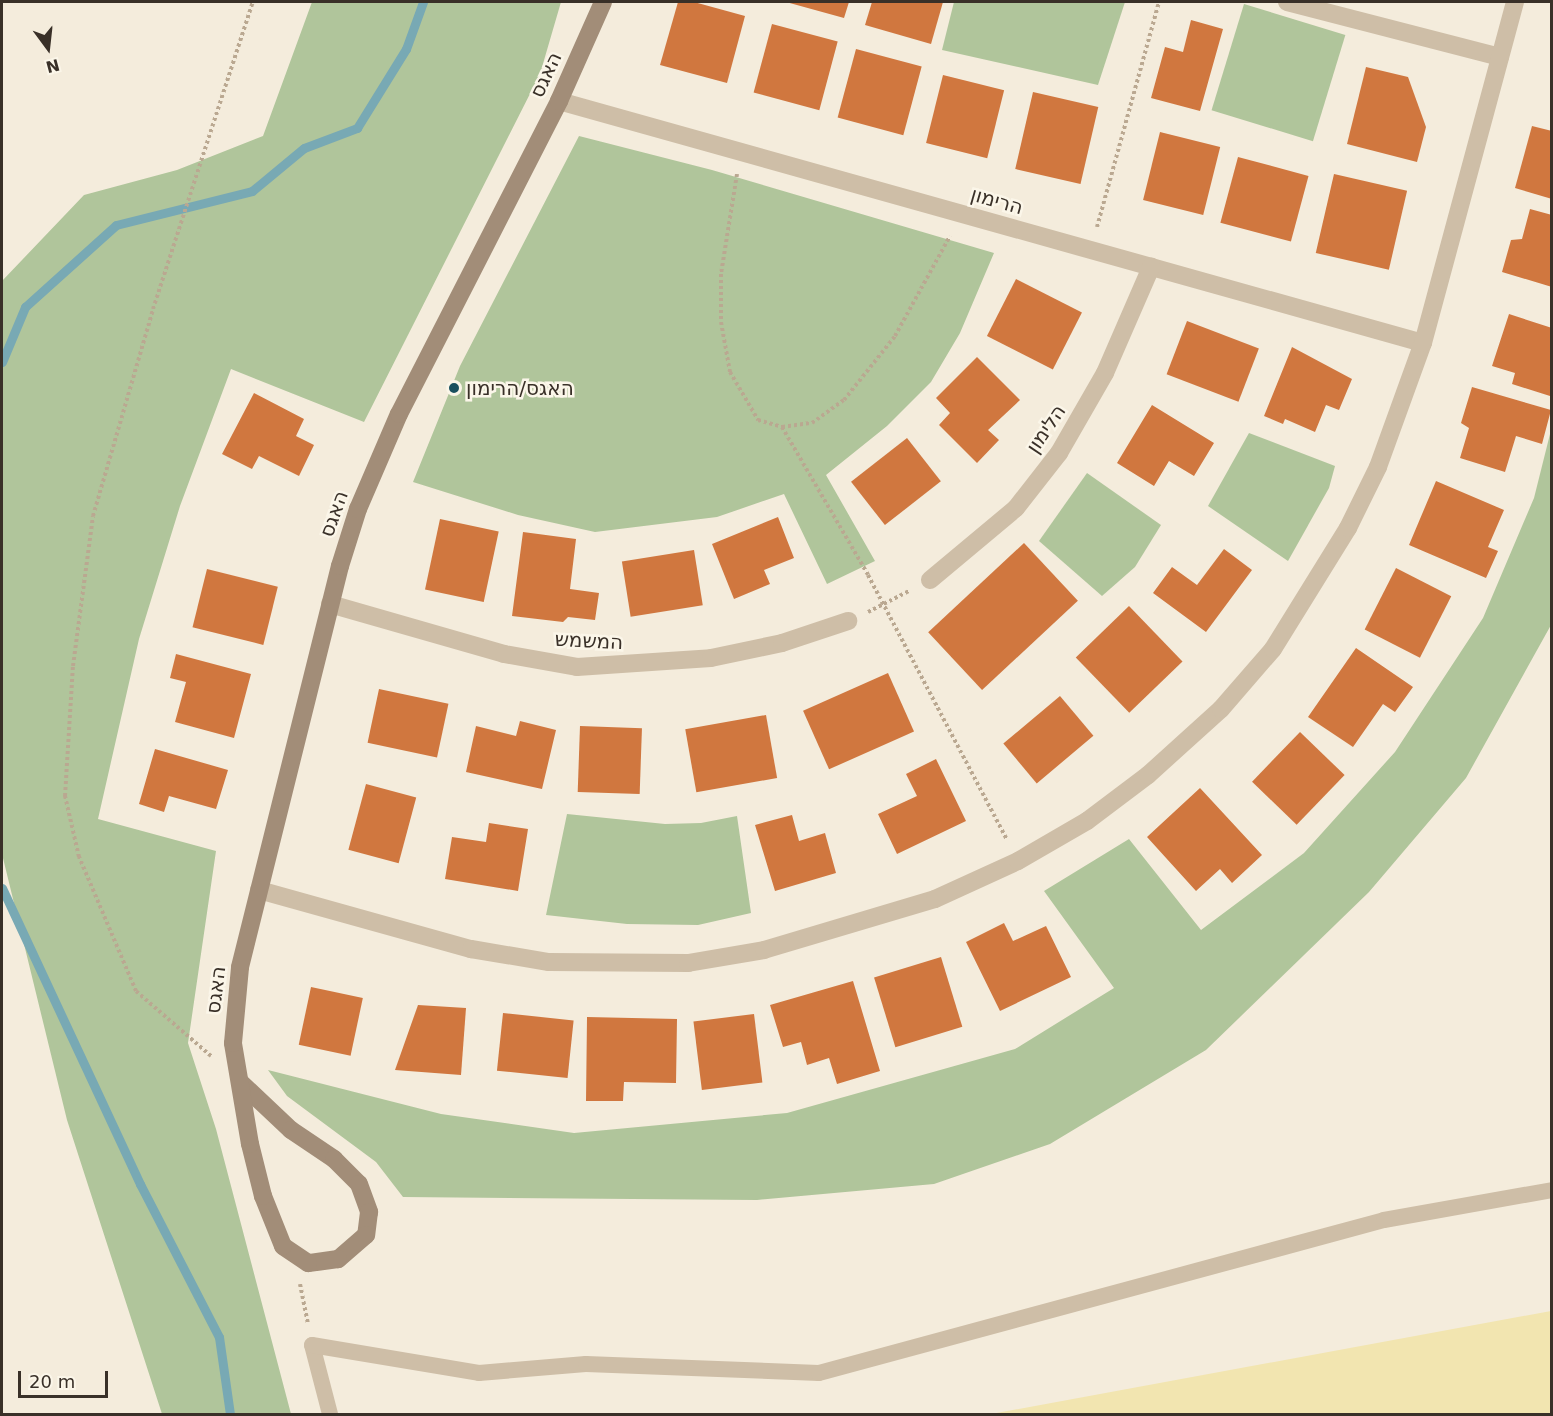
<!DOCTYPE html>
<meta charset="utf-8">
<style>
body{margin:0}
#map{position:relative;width:1553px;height:1416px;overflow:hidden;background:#f4ecdc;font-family:"DejaVu Sans",Heebo,sans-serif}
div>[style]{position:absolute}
.green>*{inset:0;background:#b0c59b;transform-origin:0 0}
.sand>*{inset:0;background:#f2e5b0}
.stream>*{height:9px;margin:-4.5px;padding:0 4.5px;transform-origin:4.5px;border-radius:4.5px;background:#78a9b4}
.building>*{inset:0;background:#d0773f;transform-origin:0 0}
.path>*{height:4px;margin-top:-2px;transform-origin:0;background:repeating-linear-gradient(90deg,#baa891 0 3px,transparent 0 6px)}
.lane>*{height:16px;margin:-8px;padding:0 8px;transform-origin:8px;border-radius:8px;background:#cebea7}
.street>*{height:18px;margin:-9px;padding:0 9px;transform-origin:9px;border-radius:9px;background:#cebea7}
.secondary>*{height:18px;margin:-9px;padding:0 9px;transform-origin:9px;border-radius:9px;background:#a28d78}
.dots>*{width:16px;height:16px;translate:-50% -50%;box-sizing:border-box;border:3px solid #fbf6e9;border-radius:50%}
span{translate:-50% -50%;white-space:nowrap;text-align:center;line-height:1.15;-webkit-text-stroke:5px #fbf6e9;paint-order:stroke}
.street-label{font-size:20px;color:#393028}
.poi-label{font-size:20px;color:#393028}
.left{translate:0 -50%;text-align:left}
.frame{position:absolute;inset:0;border:3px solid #393028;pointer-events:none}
.north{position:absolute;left:18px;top:18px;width:60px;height:60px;-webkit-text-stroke:4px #fbf6e9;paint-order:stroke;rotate:165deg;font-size:16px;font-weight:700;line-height:24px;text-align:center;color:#393028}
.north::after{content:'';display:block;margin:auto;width:21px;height:27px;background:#393028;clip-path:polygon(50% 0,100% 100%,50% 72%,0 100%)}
.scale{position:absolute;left:18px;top:1371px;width:90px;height:27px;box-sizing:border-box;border:3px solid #393028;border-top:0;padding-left:8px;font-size:18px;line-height:21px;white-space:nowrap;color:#393028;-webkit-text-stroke:4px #fbf6e9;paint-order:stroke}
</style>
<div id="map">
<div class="green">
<i style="clip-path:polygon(312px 2px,561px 2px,540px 74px,364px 422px,231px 369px,180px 506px,139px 639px,98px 819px,216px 851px,188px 1043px,216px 1129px,291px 1414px,162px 1414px,67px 1120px,2px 854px,2px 281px,84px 195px,177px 170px,263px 136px)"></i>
<i style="clip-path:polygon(954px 2px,1125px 2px,1098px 85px,942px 50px)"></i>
<i style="left:1244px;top:4px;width:106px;height:111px;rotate:17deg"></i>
<i style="clip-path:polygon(579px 136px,712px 170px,994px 253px,960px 333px,931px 382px,887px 426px,826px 475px,875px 561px,827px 584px,784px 494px,717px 517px,595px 532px,518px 515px,413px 482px,460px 366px)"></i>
<i style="clip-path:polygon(1551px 430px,1551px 625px,1466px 778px,1369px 892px,1206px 1050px,1050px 1144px,934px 1184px,757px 1200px,403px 1197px,376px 1162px,287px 1096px,268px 1070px,441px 1114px,574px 1133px,787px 1113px,1015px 1049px,1114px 988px,1044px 891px,1129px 839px,1201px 930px,1304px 853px,1395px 752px,1483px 618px,1534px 498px)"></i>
<i style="clip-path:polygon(1249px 433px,1335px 466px,1329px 488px,1288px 561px,1208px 506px)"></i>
<i style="clip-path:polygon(1087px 473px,1161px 525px,1135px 567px,1102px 596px,1039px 541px)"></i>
<i style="clip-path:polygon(567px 814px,665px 824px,701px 823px,737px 816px,751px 913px,698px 925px,627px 924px,546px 915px)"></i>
</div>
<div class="sand">
<i style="clip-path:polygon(1551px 1311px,1551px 1414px,991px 1414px)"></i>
</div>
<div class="stream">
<i style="left:2px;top:362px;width:60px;rotate:-67.3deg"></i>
<i style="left:25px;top:307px;width:122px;rotate:-42deg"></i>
<i style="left:116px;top:225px;width:140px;rotate:-14deg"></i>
<i style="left:252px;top:191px;width:67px;rotate:-39.6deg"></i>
<i style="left:304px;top:148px;width:57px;rotate:-20.7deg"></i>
<i style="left:357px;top:128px;width:93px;rotate:-58.2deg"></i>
<i style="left:406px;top:49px;width:50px;rotate:-70.1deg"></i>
<i style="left:2px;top:888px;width:327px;rotate:65deg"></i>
<i style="left:140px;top:1184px;width:172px;rotate:62.7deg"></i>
<i style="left:219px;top:1337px;width:78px;rotate:81.9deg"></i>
</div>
<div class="building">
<i style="clip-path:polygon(678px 2px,694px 2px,745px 16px,727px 83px,660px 65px)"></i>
<i style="clip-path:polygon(786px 2px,849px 2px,844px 18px)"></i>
<i style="clip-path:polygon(872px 2px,943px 2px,931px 44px,865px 25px)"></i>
<i style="clip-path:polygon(1191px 20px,1223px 29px,1200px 111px,1151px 98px,1165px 47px,1183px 52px)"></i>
<i style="left:772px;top:24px;width:68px;height:71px;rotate:15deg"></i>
<i style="left:856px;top:49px;width:68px;height:71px;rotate:15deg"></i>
<i style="clip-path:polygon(1366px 67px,1408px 77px,1426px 127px,1417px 162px,1347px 144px)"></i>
<i style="left:943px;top:75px;width:63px;height:70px;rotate:14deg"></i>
<i style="left:1033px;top:92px;width:67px;height:79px;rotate:13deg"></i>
<i style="clip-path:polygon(1532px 126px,1552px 131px,1552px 199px,1515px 188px)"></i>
<i style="left:1160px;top:132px;width:62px;height:70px;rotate:14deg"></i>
<i style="left:1238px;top:157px;width:73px;height:68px;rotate:15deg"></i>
<i style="left:1334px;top:174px;width:75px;height:81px;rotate:13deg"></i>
<i style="clip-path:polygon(1530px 209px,1552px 215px,1552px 287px,1502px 272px,1511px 240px,1522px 239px)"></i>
<i style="left:1016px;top:279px;width:74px;height:64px;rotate:27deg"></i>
<i style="clip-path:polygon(1509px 314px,1552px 328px,1550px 396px,1512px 384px,1515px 373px,1492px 366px)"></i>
<i style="left:1187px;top:321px;width:77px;height:57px;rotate:21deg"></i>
<i style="clip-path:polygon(1292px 347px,1352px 379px,1339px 410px,1326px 405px,1315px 432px,1285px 419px,1283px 424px,1264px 416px)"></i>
<i style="clip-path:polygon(977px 357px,1020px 400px,988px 430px,999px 440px,977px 463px,939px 425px,950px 413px,936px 398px)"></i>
<i style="clip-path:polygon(1472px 387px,1551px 410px,1542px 444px,1516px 436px,1505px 472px,1460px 458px,1469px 428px,1461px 423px)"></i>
<i style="clip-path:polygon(254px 393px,304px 419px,296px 436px,314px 445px,299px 476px,259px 456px,252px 469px,222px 454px)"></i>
<i style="clip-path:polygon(1152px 405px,1214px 443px,1194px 476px,1169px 461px,1154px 486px,1117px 463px)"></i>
<i style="left:907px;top:438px;width:55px;height:71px;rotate:52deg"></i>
<i style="clip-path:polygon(1436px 481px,1504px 510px,1488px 547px,1498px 551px,1486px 578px,1409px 545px)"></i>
<i style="clip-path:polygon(778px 517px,794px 558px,764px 570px,770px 584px,734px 599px,712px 544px)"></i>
<i style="left:440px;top:519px;width:60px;height:72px;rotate:12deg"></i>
<i style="clip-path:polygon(523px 532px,576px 539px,570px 589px,599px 593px,595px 620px,568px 617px,563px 622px,512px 616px)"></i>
<i style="left:1024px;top:543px;width:79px;height:131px;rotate:47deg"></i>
<i style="clip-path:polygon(1224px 549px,1252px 570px,1206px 632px,1153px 593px,1172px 567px,1197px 585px)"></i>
<i style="left:694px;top:550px;width:56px;height:73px;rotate:81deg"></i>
<i style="left:1396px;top:568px;width:62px;height:69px;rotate:27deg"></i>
<i style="left:207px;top:569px;width:73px;height:60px;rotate:14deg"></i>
<i style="left:1129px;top:606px;width:77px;height:74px;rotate:46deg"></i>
<i style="clip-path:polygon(1356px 648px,1413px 687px,1395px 712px,1383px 704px,1353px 747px,1308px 717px)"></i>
<i style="clip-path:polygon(176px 654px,251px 674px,234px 738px,175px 722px,186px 682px,170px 678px)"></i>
<i style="left:888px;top:673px;width:64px;height:93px;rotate:66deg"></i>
<i style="left:379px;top:689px;width:71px;height:55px;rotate:12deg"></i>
<i style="left:1060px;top:696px;width:52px;height:74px;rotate:50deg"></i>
<i style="left:766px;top:715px;width:64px;height:82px;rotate:80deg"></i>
<i style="clip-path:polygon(520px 721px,556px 730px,542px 789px,466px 772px,476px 726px,516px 736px)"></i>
<i style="left:580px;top:726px;width:62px;height:66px;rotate:2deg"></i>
<i style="left:1300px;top:732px;width:62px;height:69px;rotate:44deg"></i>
<i style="clip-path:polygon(155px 749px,228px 770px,216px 809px,169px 796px,164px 812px,139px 804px)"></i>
<i style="clip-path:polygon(936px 759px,966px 821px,897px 854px,878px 814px,917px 796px,906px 774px)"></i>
<i style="left:366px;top:784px;width:52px;height:68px;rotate:15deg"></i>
<i style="clip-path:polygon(1200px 788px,1262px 855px,1232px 883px,1220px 869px,1196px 891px,1147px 837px)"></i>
<i style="clip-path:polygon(792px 815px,799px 841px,825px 833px,836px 873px,775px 891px,755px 825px)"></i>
<i style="clip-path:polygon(489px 823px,528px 829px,518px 891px,445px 879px,452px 837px,486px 842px)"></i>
<i style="clip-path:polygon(1004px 923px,1013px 941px,1046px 926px,1071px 977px,1000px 1011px,966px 942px)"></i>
<i style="left:941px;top:957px;width:73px;height:70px;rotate:73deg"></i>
<i style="clip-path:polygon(853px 981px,880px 1071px,837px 1084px,829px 1058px,807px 1065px,801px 1042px,783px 1047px,770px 1005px)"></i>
<i style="left:311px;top:987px;width:53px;height:59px;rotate:12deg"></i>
<i style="clip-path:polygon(418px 1005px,466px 1008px,461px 1075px,395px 1070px)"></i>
<i style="left:503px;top:1013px;width:71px;height:58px;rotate:6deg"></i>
<i style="left:754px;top:1014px;width:69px;height:61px;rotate:83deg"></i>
<i style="clip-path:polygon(587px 1017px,677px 1019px,676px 1083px,624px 1082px,623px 1101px,586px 1101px)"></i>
</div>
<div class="path">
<i style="left:737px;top:174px;width:101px;rotate:99.1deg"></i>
<i style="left:721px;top:274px;width:48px;rotate:90deg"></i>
<i style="left:721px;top:322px;width:51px;rotate:79.8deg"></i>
<i style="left:730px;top:372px;width:56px;rotate:59.7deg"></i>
<i style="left:758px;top:420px;width:25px;rotate:16deg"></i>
<i style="left:782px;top:427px;width:30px;rotate:-8deg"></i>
<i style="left:812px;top:423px;width:39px;rotate:-36deg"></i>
<i style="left:844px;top:400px;width:82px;rotate:-51.4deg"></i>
<i style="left:895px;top:336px;width:114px;rotate:-61.2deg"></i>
<i style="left:1097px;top:227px;width:233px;rotate:-74.6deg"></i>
<i style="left:782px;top:427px;width:171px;rotate:59.8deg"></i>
<i style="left:868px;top:575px;width:299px;rotate:62.3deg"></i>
<i style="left:868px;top:612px;width:46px;rotate:-27.1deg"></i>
<i style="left:211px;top:1056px;width:99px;rotate:-139.1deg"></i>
<i style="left:136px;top:991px;width:146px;rotate:-113deg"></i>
<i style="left:79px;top:857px;width:63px;rotate:-102.9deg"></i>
<i style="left:65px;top:796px;width:130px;rotate:-86.5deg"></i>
<i style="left:73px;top:666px;width:151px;rotate:-82.4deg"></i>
<i style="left:93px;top:516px;width:216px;rotate:-73.8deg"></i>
<i style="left:153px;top:309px;width:323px;rotate:-72deg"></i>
<i style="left:300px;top:1284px;width:41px;rotate:78.7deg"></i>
</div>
<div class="lane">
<i style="left:330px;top:1414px;width:71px;rotate:-104.6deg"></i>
<i style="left:312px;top:1345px;width:169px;rotate:9.5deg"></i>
<i style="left:479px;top:1373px;width:107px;rotate:-4.8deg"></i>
<i style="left:586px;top:1364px;width:233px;rotate:2.2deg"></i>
<i style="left:819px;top:1373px;width:585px;rotate:-15.15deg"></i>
<i style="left:1384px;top:1220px;width:171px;rotate:-10.1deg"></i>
</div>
<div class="street">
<i style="left:1287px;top:2px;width:220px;rotate:14.5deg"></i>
<i style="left:559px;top:101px;width:897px;rotate:15.65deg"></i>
<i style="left:930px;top:580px;width:112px;rotate:-39.9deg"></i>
<i style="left:1016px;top:508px;width:70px;rotate:-52deg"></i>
<i style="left:1059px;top:453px;width:92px;rotate:-60.1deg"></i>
<i style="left:1105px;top:373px;width:116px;rotate:-66.5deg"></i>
<i style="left:330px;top:604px;width:181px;rotate:16deg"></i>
<i style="left:504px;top:654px;width:74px;rotate:10.1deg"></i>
<i style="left:577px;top:667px;width:134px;rotate:-3.8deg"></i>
<i style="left:711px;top:658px;width:73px;rotate:-11.9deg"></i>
<i style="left:782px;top:643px;width:70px;rotate:-18.4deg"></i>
<i style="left:259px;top:890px;width:220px;rotate:15.6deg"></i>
<i style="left:471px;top:949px;width:79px;rotate:9.5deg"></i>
<i style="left:549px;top:962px;width:139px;rotate:0.4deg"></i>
<i style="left:688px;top:963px;width:77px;rotate:-9.7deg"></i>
<i style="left:764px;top:950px;width:178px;rotate:-16.6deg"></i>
<i style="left:935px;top:899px;width:91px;rotate:-24.6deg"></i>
<i style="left:1018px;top:861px;width:80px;rotate:-30.1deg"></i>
<i style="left:1087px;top:821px;width:76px;rotate:-37deg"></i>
<i style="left:1148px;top:775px;width:98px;rotate:-42.1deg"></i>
<i style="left:1221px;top:709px;width:79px;rotate:-49.1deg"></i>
<i style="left:1273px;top:649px;width:142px;rotate:-58.2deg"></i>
<i style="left:1348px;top:528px;width:68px;rotate:-63.8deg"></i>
<i style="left:1378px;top:467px;width:132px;rotate:-70.1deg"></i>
<i style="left:1423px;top:343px;width:353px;rotate:-74.9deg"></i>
</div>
<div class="secondary">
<i style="left:240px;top:1082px;width:70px;rotate:43.3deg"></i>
<i style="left:291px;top:1130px;width:52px;rotate:34deg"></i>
<i style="left:334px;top:1159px;width:35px;rotate:45deg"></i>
<i style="left:359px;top:1184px;width:30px;rotate:70deg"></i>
<i style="left:369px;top:1212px;width:23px;rotate:97deg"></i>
<i style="left:366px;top:1235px;width:37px;rotate:139deg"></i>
<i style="left:338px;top:1259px;width:30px;rotate:172deg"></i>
<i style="left:308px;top:1263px;width:30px;rotate:-146deg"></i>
<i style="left:283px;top:1246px;width:54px;rotate:-111.8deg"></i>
<i style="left:263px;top:1196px;width:54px;rotate:-104deg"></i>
<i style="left:250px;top:1144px;width:102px;rotate:-99.6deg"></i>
<i style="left:233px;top:1043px;width:76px;rotate:-84.7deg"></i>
<i style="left:240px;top:967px;width:413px;rotate:-76deg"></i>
<i style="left:340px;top:566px;width:60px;rotate:-72.5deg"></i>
<i style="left:358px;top:509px;width:103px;rotate:-66.7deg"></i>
<i style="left:399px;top:414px;width:352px;rotate:-62.9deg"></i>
<i style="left:559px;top:101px;width:108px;rotate:-66deg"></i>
</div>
<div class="dots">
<i style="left:454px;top:388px;background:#1a505f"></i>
</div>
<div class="street-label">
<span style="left:546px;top:75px;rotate:-65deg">האגס</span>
<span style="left:997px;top:201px;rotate:16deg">הרימון</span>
<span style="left:1046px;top:429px;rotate:-56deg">הלימון</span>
<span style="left:334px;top:514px;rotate:-70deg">האגס</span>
<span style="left:589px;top:641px;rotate:3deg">המשמש</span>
<span style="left:216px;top:990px;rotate:-83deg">האגס</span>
</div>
<div class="poi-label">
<span class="left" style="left:466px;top:388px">האגס/הרימון</span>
</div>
<div class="frame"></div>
<div class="north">N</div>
<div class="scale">20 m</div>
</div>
